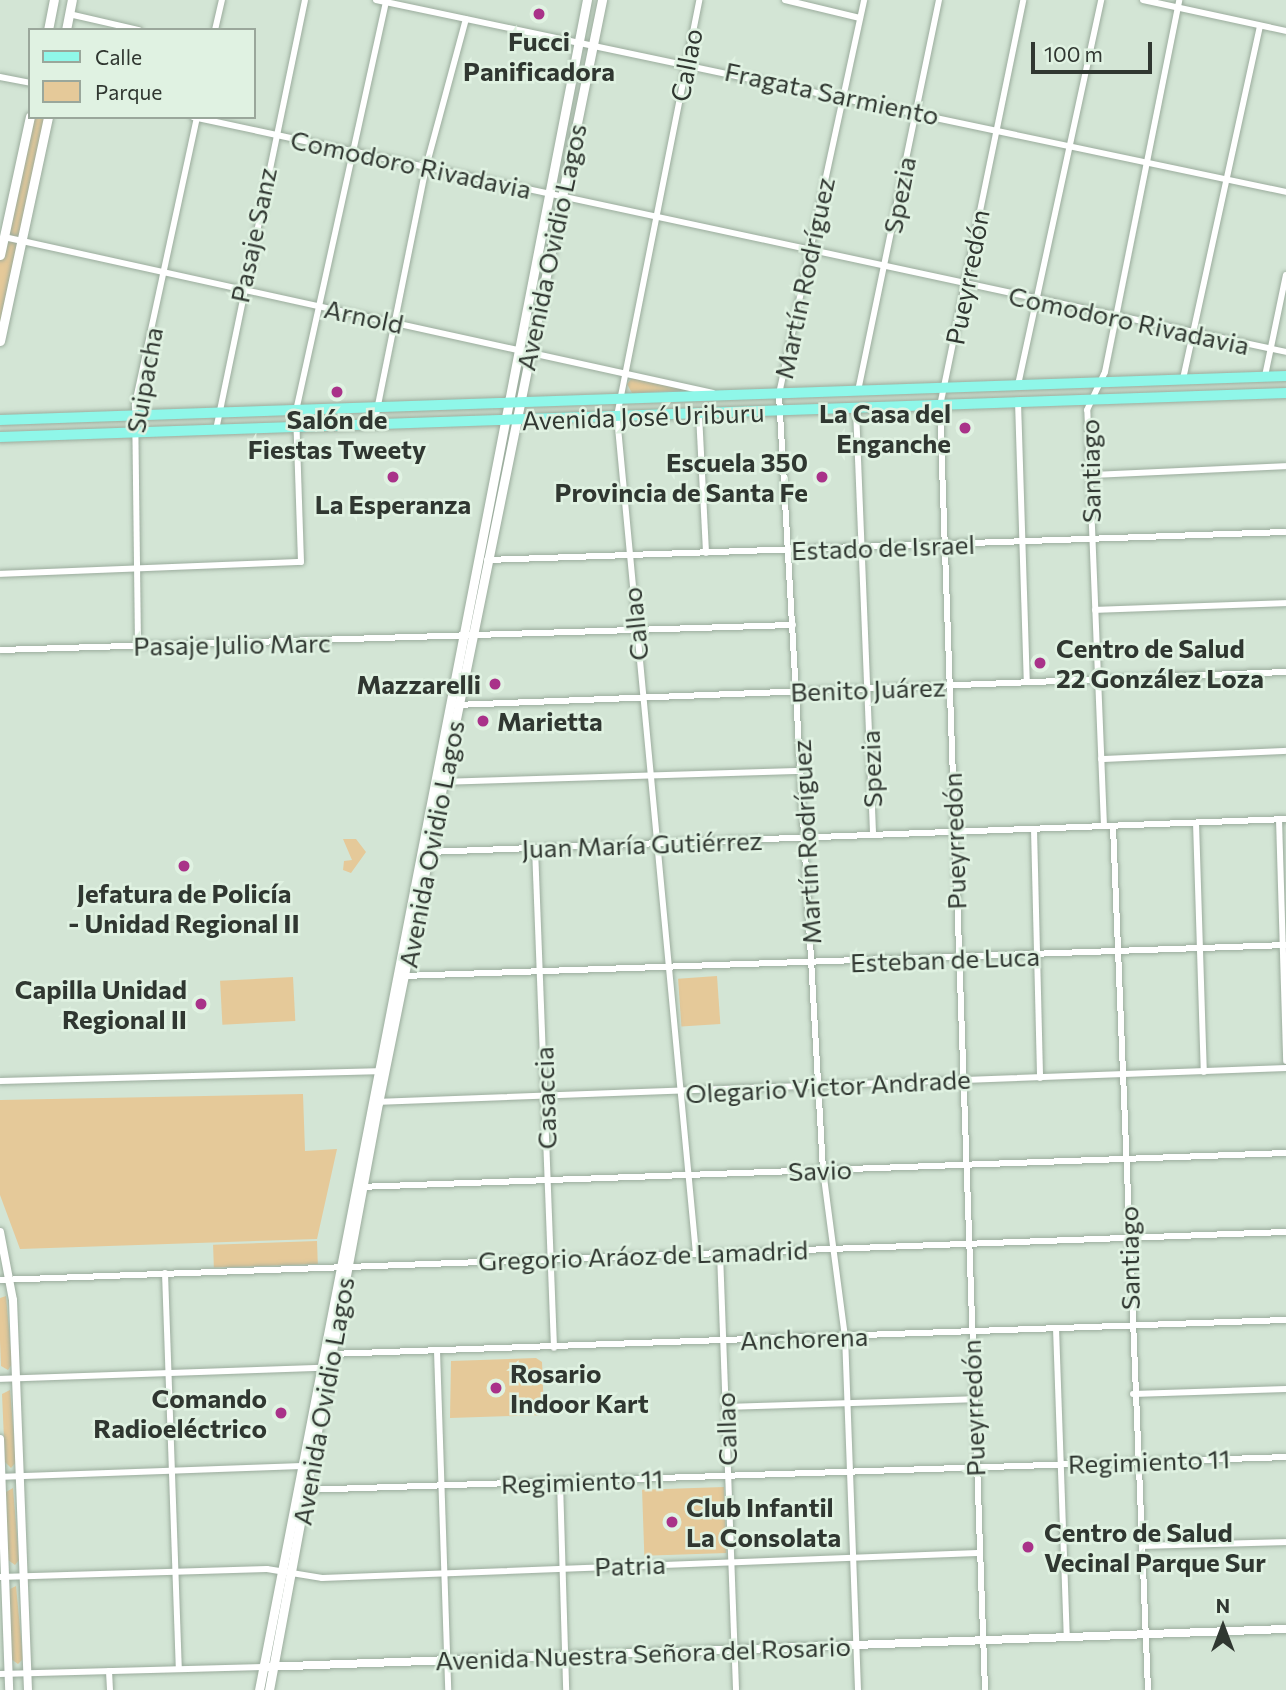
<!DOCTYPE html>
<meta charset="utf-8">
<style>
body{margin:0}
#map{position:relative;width:1286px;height:1690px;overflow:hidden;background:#d3e5d5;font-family:Commissioner,sans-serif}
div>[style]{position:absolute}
.green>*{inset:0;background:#e5c999;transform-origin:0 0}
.roads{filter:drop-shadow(0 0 2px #9bac9d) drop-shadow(0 0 2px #9bac9d)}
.minor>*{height:6px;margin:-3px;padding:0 3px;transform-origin:3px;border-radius:3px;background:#fff}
.tertiary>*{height:8px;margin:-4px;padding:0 4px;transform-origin:4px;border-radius:4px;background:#fff}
.secondary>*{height:9px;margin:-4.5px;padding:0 4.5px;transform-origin:4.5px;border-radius:4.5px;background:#fff}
.primary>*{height:10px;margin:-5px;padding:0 5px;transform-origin:5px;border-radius:5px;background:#8ff7e9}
.dots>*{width:19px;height:19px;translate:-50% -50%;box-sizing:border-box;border:4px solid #e0f2e2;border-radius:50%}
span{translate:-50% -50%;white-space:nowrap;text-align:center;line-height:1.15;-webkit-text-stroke:5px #e0f2e2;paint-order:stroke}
.poi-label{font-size:26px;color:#303731;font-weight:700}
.right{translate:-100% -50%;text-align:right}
.left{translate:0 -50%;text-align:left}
.street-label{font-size:26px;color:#303731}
.legend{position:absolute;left:28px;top:28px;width:228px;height:91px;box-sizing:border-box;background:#e0f2e2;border:2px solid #9aa79b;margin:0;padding:9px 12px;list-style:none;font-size:21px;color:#303731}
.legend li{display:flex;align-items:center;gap:14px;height:35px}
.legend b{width:35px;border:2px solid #9aa79b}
.north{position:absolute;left:1188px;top:1592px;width:70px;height:70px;-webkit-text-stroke:5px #e0f2e2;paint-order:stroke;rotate:0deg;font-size:19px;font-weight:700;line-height:28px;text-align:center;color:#303731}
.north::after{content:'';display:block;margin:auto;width:24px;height:32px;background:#303731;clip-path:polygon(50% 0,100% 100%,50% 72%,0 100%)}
.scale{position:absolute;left:1031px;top:42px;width:121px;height:32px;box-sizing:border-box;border:4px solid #303731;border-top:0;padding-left:9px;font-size:21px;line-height:24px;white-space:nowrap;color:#303731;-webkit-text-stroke:5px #e0f2e2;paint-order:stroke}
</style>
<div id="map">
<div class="green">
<i style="clip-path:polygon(30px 117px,48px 117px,0 341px,0 255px)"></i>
<i style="clip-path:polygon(632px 378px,686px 389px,686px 390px,632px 393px,627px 384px)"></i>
<i style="clip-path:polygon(343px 839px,356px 839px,366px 852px,351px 873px,343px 870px,344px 861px,352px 860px)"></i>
<i style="left:717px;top:976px;width:48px;height:39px;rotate:86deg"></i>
<i style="left:293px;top:977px;width:44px;height:73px;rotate:87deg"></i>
<i style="clip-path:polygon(303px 1094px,305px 1151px,337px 1149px,317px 1239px,20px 1249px,0 1195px,0 1100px)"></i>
<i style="left:317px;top:1241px;width:23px;height:104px;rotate:88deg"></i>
<i style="clip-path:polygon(6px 1296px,12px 1364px,8px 1370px,1px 1366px,0 1340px,0 1298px)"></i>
<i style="clip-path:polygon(536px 1358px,542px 1362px,544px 1415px,450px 1418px,451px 1361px)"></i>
<i style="clip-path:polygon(10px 1390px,16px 1462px,11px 1468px,5px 1462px,2px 1394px)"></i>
<i style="left:724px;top:1487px;width:66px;height:82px;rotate:88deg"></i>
<i style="clip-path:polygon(13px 1488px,19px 1560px,15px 1565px,8px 1560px,6px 1492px)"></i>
<i style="clip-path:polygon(16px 1586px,23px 1659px,18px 1664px,11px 1659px,8px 1590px)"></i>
</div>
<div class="roads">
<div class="minor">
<i style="left:376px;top:0;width:930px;rotate:11.91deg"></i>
<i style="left:785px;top:0;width:77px;rotate:13.5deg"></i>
<i style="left:1143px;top:0;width:146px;rotate:12.2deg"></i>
<i style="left:69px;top:14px;width:72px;rotate:12.9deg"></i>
<i style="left:215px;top:30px;width:31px;rotate:-77deg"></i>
<i style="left:0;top:77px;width:31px;rotate:11deg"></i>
<i style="left:193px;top:117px;width:1118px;rotate:12.13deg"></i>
<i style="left:4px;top:237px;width:726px;rotate:12.41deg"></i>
<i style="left:1265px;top:376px;width:103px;rotate:-78.3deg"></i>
<i style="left:1183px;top:379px;width:361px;rotate:-77.7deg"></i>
<i style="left:1018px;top:385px;width:394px;rotate:-77.8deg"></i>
<i style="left:858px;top:391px;width:399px;rotate:-78.3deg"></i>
<i style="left:1018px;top:402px;width:280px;rotate:88.2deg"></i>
<i style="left:856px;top:409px;width:426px;rotate:87.7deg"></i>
<i style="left:699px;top:414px;width:139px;rotate:87.1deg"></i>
<i style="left:374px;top:425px;width:263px;rotate:-78.6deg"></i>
<i style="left:426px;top:167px;width:153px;rotate:-74.9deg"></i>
<i style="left:216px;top:430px;width:439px;rotate:-78.3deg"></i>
<i style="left:1090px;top:475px;width:196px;rotate:-2.6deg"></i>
<i style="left:487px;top:560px;width:799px;rotate:-2.01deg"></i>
<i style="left:0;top:574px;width:301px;rotate:-2.3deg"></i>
<i style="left:301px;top:562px;width:151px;rotate:-91.9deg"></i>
<i style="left:296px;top:411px;width:419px;rotate:-77.6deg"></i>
<i style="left:1095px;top:610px;width:191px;rotate:-2.1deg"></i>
<i style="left:138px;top:646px;width:242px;rotate:-90.7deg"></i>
<i style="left:135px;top:404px;width:294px;rotate:-77.8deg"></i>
<i style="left:0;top:650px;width:793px;rotate:-1.81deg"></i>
<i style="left:456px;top:705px;width:831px;rotate:-2.28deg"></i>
<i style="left:1101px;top:759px;width:185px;rotate:-2.5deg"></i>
<i style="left:442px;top:782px;width:359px;rotate:-1.8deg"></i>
<i style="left:1279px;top:819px;width:242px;rotate:88.3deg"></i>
<i style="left:1196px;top:823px;width:249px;rotate:88.2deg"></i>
<i style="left:1104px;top:826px;width:416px;rotate:-92.3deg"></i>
<i style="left:1087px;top:410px;width:42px;rotate:-64.7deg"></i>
<i style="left:1105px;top:372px;width:379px;rotate:-78.7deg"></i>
<i style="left:1113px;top:826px;width:865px;rotate:87.68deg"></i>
<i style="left:1034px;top:829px;width:249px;rotate:88.6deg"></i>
<i style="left:535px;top:848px;width:500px;rotate:87.82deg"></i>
<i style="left:428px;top:852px;width:859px;rotate:-2.2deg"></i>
<i style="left:403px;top:976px;width:884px;rotate:-2.01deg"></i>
<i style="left:0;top:1081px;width:376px;rotate:-1.5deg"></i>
<i style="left:375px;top:1102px;width:912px;rotate:-2.14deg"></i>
<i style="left:359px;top:1187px;width:928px;rotate:-2.1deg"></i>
<i style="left:720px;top:1253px;width:437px;rotate:87.9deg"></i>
<i style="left:696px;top:1254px;width:842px;rotate:-95.39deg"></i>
<i style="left:617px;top:416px;width:424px;rotate:-78.8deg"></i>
<i style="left:165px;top:1273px;width:396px;rotate:88deg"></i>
<i style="left:0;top:1280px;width:1287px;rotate:-2.14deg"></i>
<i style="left:1056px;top:1328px;width:309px;rotate:88deg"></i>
<i style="left:437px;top:1351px;width:339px;rotate:88.1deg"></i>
<i style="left:330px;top:1354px;width:957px;rotate:-2.04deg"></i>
<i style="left:0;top:1379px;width:319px;rotate:-2deg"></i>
<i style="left:1133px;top:1394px;width:153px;rotate:-1.9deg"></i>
<i style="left:725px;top:1407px;width:248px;rotate:-1.8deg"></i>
<i style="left:0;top:1477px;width:306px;rotate:-2.1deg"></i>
<i style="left:560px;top:1482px;width:208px;rotate:88.3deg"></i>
<i style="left:303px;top:1490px;width:984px;rotate:-1.92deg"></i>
<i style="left:1142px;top:1546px;width:144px;rotate:-1.6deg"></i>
<i style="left:0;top:1577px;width:267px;rotate:-1.7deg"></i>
<i style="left:267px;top:1569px;width:56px;rotate:9.3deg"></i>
<i style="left:322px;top:1578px;width:656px;rotate:-2.18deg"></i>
<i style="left:109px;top:1671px;width:19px;rotate:87deg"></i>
<i style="left:0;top:1674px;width:263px;rotate:-1.5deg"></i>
<i style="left:858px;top:1690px;width:353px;rotate:-92.1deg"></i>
<i style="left:845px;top:1337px;width:168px;rotate:-97.5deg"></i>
<i style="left:823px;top:1170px;width:777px;rotate:-93.25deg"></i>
<i style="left:779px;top:394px;width:403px;rotate:-77.8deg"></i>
<i style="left:985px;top:1690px;width:1285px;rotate:-92.01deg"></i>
<i style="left:940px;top:406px;width:414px;rotate:-78.4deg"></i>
</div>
<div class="tertiary">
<i style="left:0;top:1232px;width:69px;rotate:79.2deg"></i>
<i style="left:13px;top:1300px;width:390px;rotate:87.8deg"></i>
<i style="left:0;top:1439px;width:251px;rotate:87.9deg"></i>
<i style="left:263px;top:1667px;width:1024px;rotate:-2.13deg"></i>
</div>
<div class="secondary">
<i style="left:48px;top:30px;width:31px;rotate:-79deg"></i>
<i style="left:66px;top:30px;width:31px;rotate:-79deg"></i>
<i style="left:0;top:255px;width:142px;rotate:-77.8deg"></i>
<i style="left:0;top:341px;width:229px;rotate:-77.9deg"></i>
<i style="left:259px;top:1690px;width:1722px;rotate:-79.02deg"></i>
<i style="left:269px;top:1690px;width:597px;rotate:-79.48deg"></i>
<i style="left:378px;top:1103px;width:1126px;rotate:-78.52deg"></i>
</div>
<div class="primary">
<i style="left:0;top:420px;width:1287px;rotate:-1.96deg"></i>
<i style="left:0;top:437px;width:1287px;rotate:-1.96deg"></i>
</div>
</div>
<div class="dots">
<i style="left:539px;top:14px;background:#a93289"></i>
<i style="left:337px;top:392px;background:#a93289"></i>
<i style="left:965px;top:428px;background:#a93289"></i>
<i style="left:393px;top:477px;background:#a93289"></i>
<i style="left:822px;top:477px;background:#a93289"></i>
<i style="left:1040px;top:663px;background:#a93289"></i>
<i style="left:495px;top:684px;background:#a93289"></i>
<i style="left:483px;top:721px;background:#a93289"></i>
<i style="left:184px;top:866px;background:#a93289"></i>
<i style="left:201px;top:1004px;background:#a93289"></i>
<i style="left:496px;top:1388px;background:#a93289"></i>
<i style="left:281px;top:1413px;background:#a93289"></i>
<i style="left:672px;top:1522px;background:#a93289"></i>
<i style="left:1028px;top:1547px;background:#a93289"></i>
</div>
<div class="poi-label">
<span style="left:539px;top:56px">Fucci<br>Panificadora</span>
<span class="right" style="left:951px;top:428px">La Casa del<br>Enganche</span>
<span style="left:337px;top:434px">Salón de<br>Fiestas Tweety</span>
<span class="right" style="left:808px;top:477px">Escuela 350<br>Provincia de Santa Fe</span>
<span style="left:393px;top:504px">La Esperanza</span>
<span class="left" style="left:1056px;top:663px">Centro de Salud<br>22 González Loza</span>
<span class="right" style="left:481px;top:684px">Mazzarelli</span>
<span class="left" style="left:497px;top:721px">Marietta</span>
<span style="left:184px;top:908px">Jefatura de Policía<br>- Unidad Regional II</span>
<span class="right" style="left:187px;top:1004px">Capilla Unidad<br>Regional II</span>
<span class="left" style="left:510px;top:1388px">Rosario<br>Indoor Kart</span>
<span class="right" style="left:267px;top:1413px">Comando<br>Radioeléctrico</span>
<span class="left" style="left:686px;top:1522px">Club Infantil<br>La Consolata</span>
<span class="left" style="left:1044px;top:1547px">Centro de Salud<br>Vecinal Parque Sur</span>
</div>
<div class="street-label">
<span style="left:686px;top:65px;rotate:-79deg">Callao</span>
<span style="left:832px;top:93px;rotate:12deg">Fragata Sarmiento</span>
<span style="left:411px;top:164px;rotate:12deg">Comodoro Rivadavia</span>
<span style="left:899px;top:195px;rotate:-79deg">Spezia</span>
<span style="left:253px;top:235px;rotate:-78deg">Pasaje Sanz</span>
<span style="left:551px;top:247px;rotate:-78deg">Avenida Ovidio Lagos</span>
<span style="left:967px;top:277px;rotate:-79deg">Pueyrredón</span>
<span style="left:804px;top:278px;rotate:-78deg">Martín Rodríguez</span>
<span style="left:364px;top:316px;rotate:12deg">Arnold</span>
<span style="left:1129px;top:320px;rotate:12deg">Comodoro Rivadavia</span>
<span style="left:144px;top:380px;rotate:-80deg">Suipacha</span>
<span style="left:643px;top:416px;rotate:-2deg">Avenida José Uriburu</span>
<span style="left:1090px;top:471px;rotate:-91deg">Santiago</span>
<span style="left:883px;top:547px;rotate:-2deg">Estado de Israel</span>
<span style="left:635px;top:624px;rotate:-96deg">Callao</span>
<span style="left:232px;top:644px;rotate:-1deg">Pasaje Julio Marc</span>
<span style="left:868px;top:689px;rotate:-2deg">Benito Juárez</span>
<span style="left:871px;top:769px;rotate:-92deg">Spezia</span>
<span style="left:954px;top:841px;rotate:-92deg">Pueyrredón</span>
<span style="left:806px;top:842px;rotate:-93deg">Martín Rodríguez</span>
<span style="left:431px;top:844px;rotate:-79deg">Avenida Ovidio Lagos</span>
<span style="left:642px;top:844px;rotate:-2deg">Juan María Gutiérrez</span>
<span style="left:945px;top:959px;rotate:-2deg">Esteban de Luca</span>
<span style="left:828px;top:1086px;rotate:-3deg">Olegario Victor Andrade</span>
<span style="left:545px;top:1098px;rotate:-92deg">Casaccia</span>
<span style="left:820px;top:1170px;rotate:-2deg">Savio</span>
<span style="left:643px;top:1255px;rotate:-2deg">Gregorio Aráoz de Lamadrid</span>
<span style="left:1129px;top:1258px;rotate:-91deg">Santiago</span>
<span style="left:804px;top:1338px;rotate:-2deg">Anchorena</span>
<span style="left:323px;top:1401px;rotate:-80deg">Avenida Ovidio Lagos</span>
<span style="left:973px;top:1408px;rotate:-92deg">Pueyrredón</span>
<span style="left:726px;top:1429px;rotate:-92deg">Callao</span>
<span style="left:1149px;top:1461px;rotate:-2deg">Regimiento 11</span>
<span style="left:582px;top:1481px;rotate:-2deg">Regimiento 11</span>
<span style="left:630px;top:1565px;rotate:-2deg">Patria</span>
<span style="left:643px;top:1653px;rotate:-2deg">Avenida Nuestra Señora del Rosario</span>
</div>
<ul class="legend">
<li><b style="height:9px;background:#8ff7e9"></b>Calle</li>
<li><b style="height:19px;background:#e5c999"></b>Parque</li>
</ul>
<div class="north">N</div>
<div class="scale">100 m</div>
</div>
